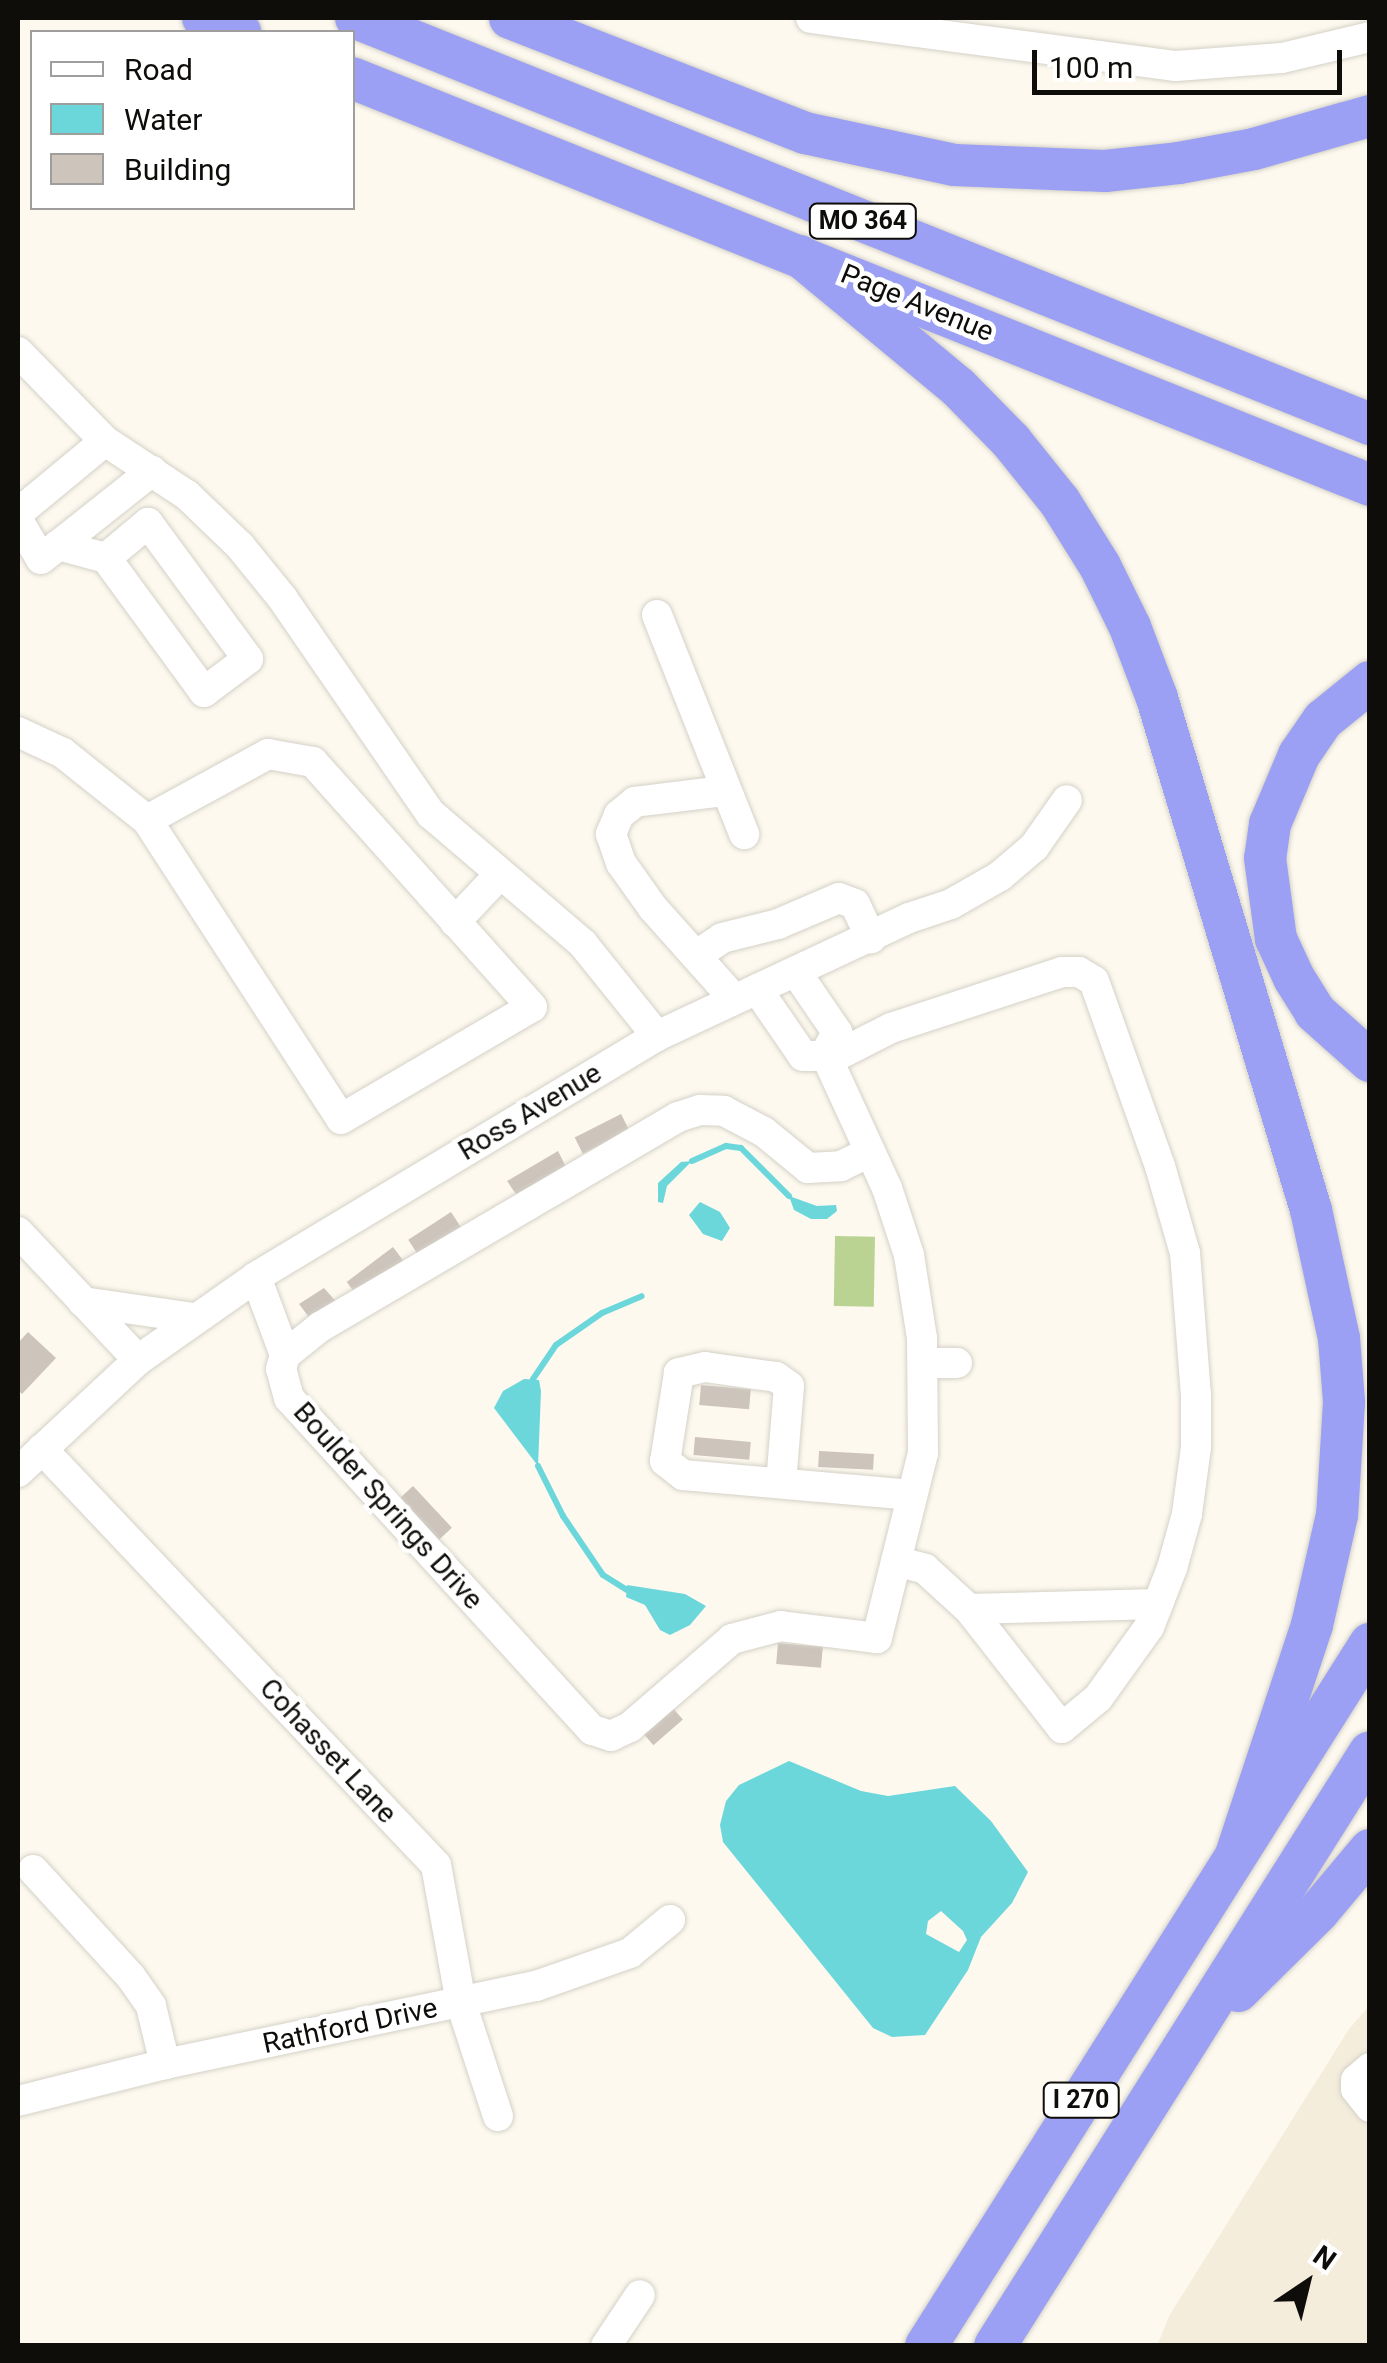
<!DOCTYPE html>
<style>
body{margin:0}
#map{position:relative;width:1387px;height:2363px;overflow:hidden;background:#fdf9ef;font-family:Roboto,sans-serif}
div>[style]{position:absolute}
.built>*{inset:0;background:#f4eddc}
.green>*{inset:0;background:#bad393;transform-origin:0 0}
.water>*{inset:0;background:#6cd7db}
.stream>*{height:6px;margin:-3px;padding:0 3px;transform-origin:3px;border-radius:3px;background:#6cd7db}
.building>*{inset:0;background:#cdc4bc;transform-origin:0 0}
.roads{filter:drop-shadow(0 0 2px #d4d1c7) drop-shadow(0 0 2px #d4d1c7)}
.minor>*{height:30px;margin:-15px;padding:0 15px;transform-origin:15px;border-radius:15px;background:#fff}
.highway>*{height:42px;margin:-21px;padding:0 21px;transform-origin:21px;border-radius:21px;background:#9ba0f4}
span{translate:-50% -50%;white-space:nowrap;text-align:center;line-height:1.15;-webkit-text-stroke:9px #fff;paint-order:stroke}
.shield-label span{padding:2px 8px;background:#fff;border:2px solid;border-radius:8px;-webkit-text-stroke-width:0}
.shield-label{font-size:25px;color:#0f0d0a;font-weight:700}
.street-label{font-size:28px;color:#0f0d0a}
.frame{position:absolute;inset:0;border:20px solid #0f0d0a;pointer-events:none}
.legend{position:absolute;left:30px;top:30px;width:325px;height:180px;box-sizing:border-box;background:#fff;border:2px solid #9f9e9d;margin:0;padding:12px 18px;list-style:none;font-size:30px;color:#0f0d0a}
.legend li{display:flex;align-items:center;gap:20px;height:50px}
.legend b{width:50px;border:2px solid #9f9e9d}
.north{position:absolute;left:1257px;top:2233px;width:100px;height:100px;-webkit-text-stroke:8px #fff;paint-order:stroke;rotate:35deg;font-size:28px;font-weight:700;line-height:40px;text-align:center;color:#0f0d0a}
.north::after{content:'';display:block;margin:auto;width:35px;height:45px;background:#0f0d0a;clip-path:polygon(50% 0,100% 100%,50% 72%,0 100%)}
.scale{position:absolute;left:1032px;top:50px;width:310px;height:45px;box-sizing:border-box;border:5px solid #0f0d0a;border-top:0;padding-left:12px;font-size:30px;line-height:35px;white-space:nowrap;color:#0f0d0a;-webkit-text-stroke:8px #fff;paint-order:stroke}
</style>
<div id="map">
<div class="built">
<i style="clip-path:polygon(1369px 2006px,1369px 2345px,1157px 2346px,1169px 2316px,1349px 2029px)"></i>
</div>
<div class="green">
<i style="left:835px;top:1236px;width:40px;height:70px;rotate:1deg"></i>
</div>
<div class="water">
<i style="clip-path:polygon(692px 1161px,667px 1186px,663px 1203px,658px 1202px,658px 1183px,681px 1162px)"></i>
<i style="clip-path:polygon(789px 1196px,817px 1206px,836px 1205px,837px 1211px,827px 1219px,811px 1219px,794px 1210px)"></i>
<i style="clip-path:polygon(700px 1202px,720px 1212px,730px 1228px,722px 1241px,703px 1234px,689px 1215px)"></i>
<i style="clip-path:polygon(524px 1379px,539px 1380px,541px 1391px,538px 1466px,494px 1408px,503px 1391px)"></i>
<i style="clip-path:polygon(627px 1585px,685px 1594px,706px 1606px,690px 1625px,670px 1635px,660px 1630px,645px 1605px,626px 1597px)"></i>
<i style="clip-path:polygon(evenodd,789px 1761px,861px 1791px,888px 1796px,955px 1786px,991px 1821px,1028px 1872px,1012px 1903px,981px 1937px,968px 1970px,925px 2035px,892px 2037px,873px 2028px,723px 1842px,720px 1825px,726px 1801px,739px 1785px,789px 1761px,941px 1911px,963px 1931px,967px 1940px,959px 1952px,926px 1934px,928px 1921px,941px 1911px)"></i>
</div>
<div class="stream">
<i style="left:692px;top:1161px;width:37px;rotate:-24deg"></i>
<i style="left:726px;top:1146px;width:15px;rotate:8deg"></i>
<i style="left:741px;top:1148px;width:68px;rotate:45deg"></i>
<i style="left:533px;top:1379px;width:41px;rotate:-55.9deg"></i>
<i style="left:556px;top:1345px;width:56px;rotate:-34.8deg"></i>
<i style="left:602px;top:1313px;width:43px;rotate:-23deg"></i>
<i style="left:538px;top:1466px;width:56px;rotate:63.4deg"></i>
<i style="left:563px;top:1516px;width:71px;rotate:55.9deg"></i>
<i style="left:603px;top:1575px;width:28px;rotate:32deg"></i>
</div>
<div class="building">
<i style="left:621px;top:1114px;width:18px;height:52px;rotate:63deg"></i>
<i style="clip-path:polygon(558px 1151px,566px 1167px,516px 1194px,507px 1181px)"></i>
<i style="left:451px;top:1212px;width:20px;height:51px;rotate:57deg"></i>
<i style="left:393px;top:1247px;width:20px;height:58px;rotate:53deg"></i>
<i style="clip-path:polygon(324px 1288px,340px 1306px,314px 1324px,299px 1304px)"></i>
<i style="clip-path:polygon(28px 1332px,56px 1358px,22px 1394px,18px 1390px,18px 1343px)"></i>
<i style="left:701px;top:1385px;width:50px;height:20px;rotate:5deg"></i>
<i style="left:695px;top:1437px;width:56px;height:18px;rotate:5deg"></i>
<i style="left:819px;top:1451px;width:55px;height:16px;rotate:3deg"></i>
<i style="left:413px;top:1486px;width:57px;height:18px;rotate:47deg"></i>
<i style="left:778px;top:1643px;width:45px;height:21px;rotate:5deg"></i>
<i style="left:671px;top:1706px;width:18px;height:39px;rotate:49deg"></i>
</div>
<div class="roads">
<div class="minor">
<i style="left:811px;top:18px;width:368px;rotate:7.5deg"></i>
<i style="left:1176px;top:66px;width:106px;rotate:-4.3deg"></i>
<i style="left:1282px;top:58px;width:90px;rotate:-13.4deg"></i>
<i style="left:18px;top:352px;width:124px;rotate:45.7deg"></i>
<i style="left:18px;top:513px;width:113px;rotate:-39.6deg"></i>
<i style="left:105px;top:441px;width:98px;rotate:33.4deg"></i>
<i style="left:187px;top:495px;width:74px;rotate:43.9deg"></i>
<i style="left:240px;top:546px;width:68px;rotate:50.9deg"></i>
<i style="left:283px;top:599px;width:261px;rotate:55.5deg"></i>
<i style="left:431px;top:814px;width:200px;rotate:40.5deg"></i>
<i style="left:583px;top:944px;width:118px;rotate:51.2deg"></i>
<i style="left:18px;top:520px;width:45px;rotate:59.5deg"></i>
<i style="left:41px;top:559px;width:142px;rotate:-38.4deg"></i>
<i style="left:58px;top:545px;width:50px;rotate:15.2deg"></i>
<i style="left:106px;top:558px;width:166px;rotate:53.8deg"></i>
<i style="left:204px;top:692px;width:55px;rotate:-36.9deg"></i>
<i style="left:248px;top:659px;width:169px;rotate:-126.3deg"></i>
<i style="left:148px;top:523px;width:55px;rotate:140.2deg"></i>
<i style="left:657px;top:615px;width:236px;rotate:68.3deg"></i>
<i style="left:18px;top:732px;width:50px;rotate:25deg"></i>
<i style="left:63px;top:753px;width:107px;rotate:38.6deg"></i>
<i style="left:147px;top:820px;width:356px;rotate:57deg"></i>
<i style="left:341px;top:1119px;width:221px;rotate:-30.4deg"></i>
<i style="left:532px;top:1007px;width:329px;rotate:-131.8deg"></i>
<i style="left:313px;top:762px;width:46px;rotate:-169.9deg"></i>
<i style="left:268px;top:754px;width:138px;rotate:151.4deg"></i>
<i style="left:724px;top:791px;width:90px;rotate:173deg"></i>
<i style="left:635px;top:802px;width:21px;rotate:141deg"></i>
<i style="left:619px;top:815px;width:21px;rotate:113deg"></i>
<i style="left:611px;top:834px;width:31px;rotate:71deg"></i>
<i style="left:621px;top:863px;width:55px;rotate:54.6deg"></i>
<i style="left:653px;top:908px;width:122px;rotate:48.3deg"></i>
<i style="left:455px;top:922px;width:66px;rotate:-46.8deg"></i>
<i style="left:697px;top:955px;width:30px;rotate:-34deg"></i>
<i style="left:722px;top:938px;width:58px;rotate:-14deg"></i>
<i style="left:778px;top:924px;width:66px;rotate:-23.1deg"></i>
<i style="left:839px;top:898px;width:17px;rotate:21deg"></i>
<i style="left:855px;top:904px;width:38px;rotate:65deg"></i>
<i style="left:796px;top:972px;width:73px;rotate:55.7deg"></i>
<i style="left:837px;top:1032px;width:27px;rotate:118deg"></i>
<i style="left:757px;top:989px;width:81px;rotate:55.5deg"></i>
<i style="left:803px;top:1056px;width:21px"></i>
<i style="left:824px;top:1056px;width:6px;rotate:45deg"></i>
<i style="left:828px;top:1060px;width:141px;rotate:65.3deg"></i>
<i style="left:887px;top:1188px;width:71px;rotate:71.8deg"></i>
<i style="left:909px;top:1255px;width:84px;rotate:81.1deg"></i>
<i style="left:922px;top:1338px;width:115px;rotate:89.5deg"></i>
<i style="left:923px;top:1453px;width:191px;rotate:104deg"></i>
<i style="left:877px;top:1638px;width:97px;rotate:-172.9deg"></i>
<i style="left:781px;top:1626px;width:51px;rotate:165.1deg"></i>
<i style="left:732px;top:1639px;width:135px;rotate:139.2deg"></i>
<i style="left:630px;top:1727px;width:21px;rotate:155deg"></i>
<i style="left:611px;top:1736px;width:20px;rotate:-162deg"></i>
<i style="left:592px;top:1730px;width:449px;rotate:-132.4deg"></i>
<i style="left:289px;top:1398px;width:30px;rotate:-105deg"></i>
<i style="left:281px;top:1369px;width:15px;rotate:-74deg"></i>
<i style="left:285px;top:1355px;width:45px;rotate:-38.7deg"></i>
<i style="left:320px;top:1327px;width:415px;rotate:-30.4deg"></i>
<i style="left:678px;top:1117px;width:23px;rotate:-18deg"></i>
<i style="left:700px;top:1110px;width:24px;rotate:2deg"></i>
<i style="left:724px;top:1111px;width:45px;rotate:27.7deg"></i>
<i style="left:764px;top:1132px;width:57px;rotate:39.3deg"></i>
<i style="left:808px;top:1168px;width:33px;rotate:-3deg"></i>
<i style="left:841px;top:1166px;width:32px;rotate:-26deg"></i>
<i style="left:828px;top:1060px;width:71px;rotate:-26.9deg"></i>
<i style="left:891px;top:1028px;width:180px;rotate:-18.1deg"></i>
<i style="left:1062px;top:972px;width:17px"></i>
<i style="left:1079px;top:972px;width:17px;rotate:31deg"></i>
<i style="left:1094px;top:981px;width:196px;rotate:70.4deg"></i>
<i style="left:1160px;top:1166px;width:91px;rotate:74deg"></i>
<i style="left:1185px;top:1253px;width:142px;rotate:85.6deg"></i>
<i style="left:1196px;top:1395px;width:52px;rotate:90deg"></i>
<i style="left:1196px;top:1447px;width:68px;rotate:97.7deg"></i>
<i style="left:1187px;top:1514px;width:56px;rotate:105.5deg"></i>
<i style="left:1172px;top:1568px;width:63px;rotate:111.3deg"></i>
<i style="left:1149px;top:1627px;width:87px;rotate:125.7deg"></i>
<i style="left:1098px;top:1698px;width:47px;rotate:140.2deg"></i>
<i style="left:1062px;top:1728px;width:151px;rotate:-128deg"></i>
<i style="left:969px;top:1609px;width:189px;rotate:-1.5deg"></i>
<i style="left:18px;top:1232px;width:175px;rotate:46.8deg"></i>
<i style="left:256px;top:1277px;width:83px;rotate:69.6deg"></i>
<i style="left:83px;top:1302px;width:112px;rotate:8.2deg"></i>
<i style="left:923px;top:1363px;width:34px"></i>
<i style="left:42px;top:1449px;width:573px;rotate:46.56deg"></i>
<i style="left:436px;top:1865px;width:140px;rotate:79.7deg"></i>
<i style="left:461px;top:2003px;width:119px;rotate:71.9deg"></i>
<i style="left:18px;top:1472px;width:164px;rotate:-43deg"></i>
<i style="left:138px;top:1360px;width:144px;rotate:-35.1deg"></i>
<i style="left:256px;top:1277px;width:468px;rotate:-31deg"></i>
<i style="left:657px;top:1036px;width:278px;rotate:-25.1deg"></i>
<i style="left:909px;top:918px;width:44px;rotate:-18.4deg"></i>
<i style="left:951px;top:904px;width:56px;rotate:-29.7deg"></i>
<i style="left:1000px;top:876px;width:45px;rotate:-40.5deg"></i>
<i style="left:1034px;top:847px;width:57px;rotate:-54.9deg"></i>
<i style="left:781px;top:1483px;width:97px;rotate:-85.3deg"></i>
<i style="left:789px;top:1386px;width:16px;rotate:-145deg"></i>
<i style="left:776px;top:1377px;width:72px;rotate:-172deg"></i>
<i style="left:705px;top:1367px;width:27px;rotate:167deg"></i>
<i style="left:679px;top:1373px;width:89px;rotate:99deg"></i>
<i style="left:665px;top:1461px;width:23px;rotate:38deg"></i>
<i style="left:683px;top:1475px;width:230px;rotate:5deg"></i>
<i style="left:896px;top:1561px;width:30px;rotate:15deg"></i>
<i style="left:925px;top:1569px;width:59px;rotate:42.3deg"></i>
<i style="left:33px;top:1870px;width:145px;rotate:47.5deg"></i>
<i style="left:131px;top:1977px;width:35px;rotate:55deg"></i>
<i style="left:151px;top:2006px;width:60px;rotate:76.4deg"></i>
<i style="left:1370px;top:2068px;width:18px;rotate:139deg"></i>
<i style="left:1356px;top:2080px;width:9px;rotate:90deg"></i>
<i style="left:1356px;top:2089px;width:23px;rotate:52deg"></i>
<i style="left:18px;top:2101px;width:152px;rotate:-14.1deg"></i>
<i style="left:165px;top:2064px;width:379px;rotate:-11.9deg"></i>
<i style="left:536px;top:1986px;width:100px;rotate:-19.3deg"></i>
<i style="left:630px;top:1953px;width:52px;rotate:-39.5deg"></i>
<i style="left:606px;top:2346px;width:61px;rotate:-56.3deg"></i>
</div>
<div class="highway">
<i style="left:203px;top:18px;width:40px;rotate:21deg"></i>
<i style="left:356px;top:18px;width:1092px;rotate:21.82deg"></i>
<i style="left:510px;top:18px;width:317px;rotate:21.3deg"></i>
<i style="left:805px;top:133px;width:152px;rotate:12.1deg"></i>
<i style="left:954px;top:165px;width:151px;rotate:2.3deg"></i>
<i style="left:1105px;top:171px;width:74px;rotate:-6.2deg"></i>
<i style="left:1179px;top:163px;width:76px;rotate:-10.6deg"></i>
<i style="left:1254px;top:149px;width:121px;rotate:-15.9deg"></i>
<i style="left:352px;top:78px;width:1096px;rotate:21.79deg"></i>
<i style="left:800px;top:256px;width:205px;rotate:39.7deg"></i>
<i style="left:958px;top:387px;width:76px;rotate:45.5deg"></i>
<i style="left:1011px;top:441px;width:78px;rotate:51.2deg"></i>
<i style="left:1060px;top:502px;width:75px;rotate:58deg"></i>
<i style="left:1100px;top:566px;width:68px;rotate:63.8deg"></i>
<i style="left:1130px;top:627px;width:76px;rotate:69.2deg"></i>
<i style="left:1157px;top:698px;width:535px;rotate:73.26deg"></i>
<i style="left:1311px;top:1210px;width:131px;rotate:77.7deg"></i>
<i style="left:1339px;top:1338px;width:64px;rotate:85.5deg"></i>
<i style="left:1344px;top:1402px;width:113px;rotate:93.5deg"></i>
<i style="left:1337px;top:1515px;width:113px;rotate:102.8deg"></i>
<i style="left:1312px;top:1625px;width:242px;rotate:108.3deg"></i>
<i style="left:1370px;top:682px;width:60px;rotate:141deg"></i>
<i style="left:1323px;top:720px;width:42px;rotate:124.4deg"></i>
<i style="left:1299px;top:755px;width:75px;rotate:112.8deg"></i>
<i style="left:1270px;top:824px;width:34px;rotate:98deg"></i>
<i style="left:1265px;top:858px;width:82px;rotate:82.3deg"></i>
<i style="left:1276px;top:939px;width:43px;rotate:65.2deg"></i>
<i style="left:1294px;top:978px;width:40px;rotate:58deg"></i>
<i style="left:1315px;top:1012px;width:74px;rotate:41.7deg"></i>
<i style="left:1238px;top:1991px;width:112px;rotate:-44.6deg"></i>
<i style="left:1318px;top:1912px;width:81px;rotate:-50deg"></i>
<i style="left:926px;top:2346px;width:831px;rotate:-57.69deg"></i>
<i style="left:995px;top:2346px;width:702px;rotate:-57.74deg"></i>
</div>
</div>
<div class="shield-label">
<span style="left:863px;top:221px">MO 364</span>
<span style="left:1081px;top:2100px">I 270</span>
</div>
<div class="street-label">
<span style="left:917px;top:303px;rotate:22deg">Page Avenue</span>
<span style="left:530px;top:1112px;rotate:-31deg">Ross Avenue</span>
<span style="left:388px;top:1506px;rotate:48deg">Boulder Springs Drive</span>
<span style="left:328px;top:1751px;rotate:47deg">Cohasset Lane</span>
<span style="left:350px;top:2026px;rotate:-12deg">Rathford Drive</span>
</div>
<div class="frame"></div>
<ul class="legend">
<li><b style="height:12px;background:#fff"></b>Road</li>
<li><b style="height:28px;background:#6cd7db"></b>Water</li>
<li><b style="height:28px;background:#cdc4bc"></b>Building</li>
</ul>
<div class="north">N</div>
<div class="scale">100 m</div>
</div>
